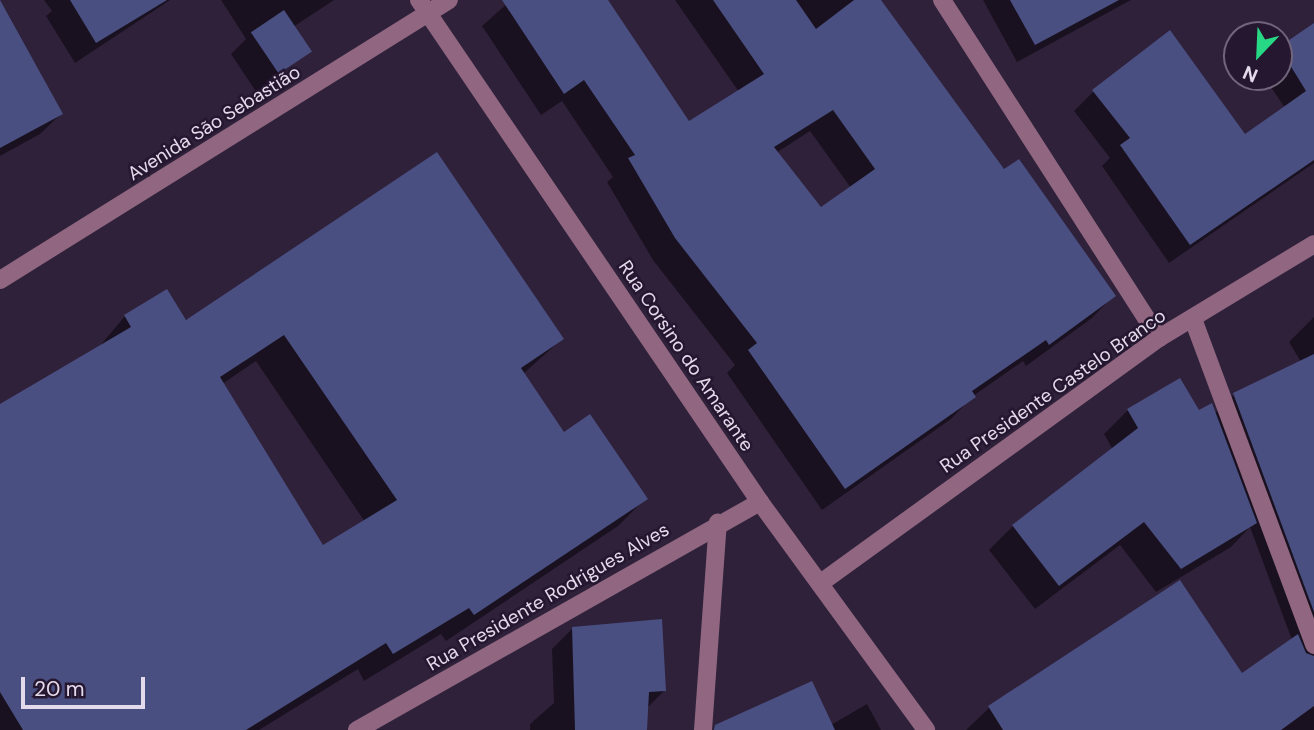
<!DOCTYPE html>
<meta charset="utf-8">
<style>
body{margin:0}
#map{position:relative;width:1314px;height:730px;overflow:hidden;background:#2f213a;font-family:"DM Sans",sans-serif}
div>[style]{position:absolute}
.shadow>*{inset:0;background:#0007}
.building>*{inset:0;background:#4a4f82;transform-origin:0 0}
.minor>*{height:18px;margin:-9px;padding:0 9px;transform-origin:9px;border-radius:9px;background:#906681}
span{translate:-50% -50%;white-space:nowrap;text-align:center;line-height:1.15;-webkit-text-stroke:5px #251730;paint-order:stroke}
.street-label{font-size:19px;color:#e3daeb}
.north{position:absolute;left:1223px;top:21px;width:70px;height:70px;box-sizing:border-box;background:#251730;border:2px solid #71657b;border-radius:50%;rotate:203deg;font-size:19px;font-weight:700;line-height:28px;text-align:center;color:#e3daeb}
.north::after{content:'';display:block;margin:auto;width:24px;height:32px;background:#27d885;clip-path:polygon(50% 0,100% 100%,50% 72%,0 100%)}
.scale{position:absolute;left:21px;top:677px;width:124px;height:32px;box-sizing:border-box;border:4px solid #e3daeb;border-top:0;padding-left:9px;font-size:21px;line-height:24px;white-space:nowrap;color:#e3daeb;-webkit-text-stroke:5px #251730;paint-order:stroke}
</style>
<div id="map">
<div class="shadow">
<i style="clip-path:polygon(44px 0,170px 0,75px 63px,46px 16px,52px 11px)"></i>
<i style="clip-path:polygon(221px 0,334px 0,293px 27px,309px 51px,257px 93px,231px 54px,246px 39px)"></i>
<i style="clip-path:polygon(evenodd,511px 0,606px 0,688px 123px,739px 92px,675px 0,877px 0,1003px 172px,1114px 295px,1092px 318px,1026px 366px,1023px 361px,973px 396px,951px 419px,822px 510px,727px 373px,735px 365px,653px 260px,607px 182px,613px 177px,562px 101px,541px 115px,482px 26px,511px 0,810px 131px,851px 188px,820px 209px,776px 153px,810px 131px)"></i>
<i style="clip-path:polygon(983px 0,1131px 0,1017px 62px)"></i>
<i style="clip-path:polygon(0 3px,61px 114px,40px 134px,0 156px)"></i>
<i style="clip-path:polygon(1314px 25px,1314px 163px,1169px 263px,1102px 166px,1110px 158px,1074px 111px,1093px 92px,1244px 136px,1285px 108px,1264px 77px,1279px 77px,1279px 49px)"></i>
<i style="clip-path:polygon(evenodd,125px 316px,562px 339px,523px 374px,563px 434px,646px 498px,618px 526px,446px 641px,441px 634px,364px 681px,358px 669px,259px 730px,0 730px,0 406px,99px 347px,125px 316px,256px 361px,365px 522px,322px 548px,222px 384px,256px 361px)"></i>
<i style="clip-path:polygon(1314px 317px,1314px 730px,966px 730px,989px 708px,1180px 583px,1242px 676px,1292px 640px,1250px 527px,1231px 547px,1156px 592px,1120px 545px,1035px 609px,989px 550px,1013px 526px,1113px 450px,1104px 434px,1128px 410px,1214px 414px,1234px 395px,1301px 362px,1289px 342px)"></i>
<i style="clip-path:polygon(572px 629px,665px 690px,646px 709px,645px 730px,530px 730px,530px 724px,554px 703px,552px 649px)"></i>
<i style="clip-path:polygon(867px 704px,881px 730px,729px 730px,831px 725px)"></i>
</div>
<div class="building">
<i style="clip-path:polygon(0 0,63px 114px,0 148px)"></i>
<i style="clip-path:polygon(70px 0,167px 0,96px 43px)"></i>
<i style="clip-path:polygon(evenodd,502px 0,608px 0,689px 121px,764px 74px,713px 0,796px 0,816px 29px,854px 0,881px 0,1004px 169px,1019px 159px,1116px 296px,1049px 345px,1046px 340px,972px 391px,976px 397px,845px 489px,748px 350px,757px 343px,675px 238px,628px 158px,635px 155px,584px 80px,564px 94px,502px 0,833px 110px,875px 169px,821px 207px,774px 147px,833px 110px)"></i>
<i style="clip-path:polygon(1010px 0,1119px 0,1035px 45px)"></i>
<i style="left:284px;top:10px;width:50px;height:40px;rotate:56deg"></i>
<i style="clip-path:polygon(1314px 23px,1314px 160px,1190px 245px,1120px 145px,1130px 138px,1092px 90px,1170px 30px,1245px 134px,1306px 91px,1279px 47px)"></i>
<i style="clip-path:polygon(evenodd,437px 152px,564px 339px,521px 368px,564px 432px,590px 414px,648px 499px,474px 615px,469px 608px,393px 654px,386px 643px,246px 730px,23px 730px,0 692px,0 404px,131px 327px,124px 315px,167px 289px,186px 320px,437px 152px,284px 335px,397px 500px,323px 545px,220px 377px,284px 335px)"></i>
<i style="clip-path:polygon(1314px 354px,1314px 612px,1233px 393px)"></i>
<i style="clip-path:polygon(1180px 378px,1199px 410px,1212px 403px,1257px 523px,1181px 569px,1144px 522px,1059px 586px,1012px 525px,1138px 428px,1127px 409px)"></i>
<i style="clip-path:polygon(1180px 580px,1242px 673px,1298px 634px,1306px 653px,1314px 656px,1314px 706px,1281px 730px,1003px 730px,988px 706px)"></i>
<i style="clip-path:polygon(662px 619px,666px 691px,649px 692px,647px 730px,575px 730px,572px 627px)"></i>
<i style="clip-path:polygon(812px 681px,835px 730px,714px 730px,715px 725px)"></i>
</div>
<div class="minor">
<i style="left:419px;top:0;width:607px;rotate:55.81deg"></i>
<i style="left:760px;top:502px;width:282px;rotate:53.9deg"></i>
<i style="left:942px;top:0;width:402px;rotate:57.3deg"></i>
<i style="left:0;top:280px;width:529px;rotate:-31.95deg"></i>
<i style="left:1193px;top:319px;width:348px;rotate:69.6deg"></i>
<i style="left:822px;top:582px;width:416px;rotate:-35.9deg"></i>
<i style="left:1159px;top:338px;width:181px;rotate:-31.2deg"></i>
<i style="left:357px;top:730px;width:463px;rotate:-29.5deg"></i>
<i style="left:703px;top:730px;width:208px;rotate:-85.9deg"></i>
</div>
<div class="street-label">
<span style="left:214px;top:123px;rotate:-32deg">Avenida São Sebastião</span>
<span style="left:686px;top:356px;rotate:56deg">Rua Corsino do Amarante</span>
<span style="left:1053px;top:391px;rotate:-35deg">Rua Presidente Castelo Branco</span>
<span style="left:548px;top:597px;rotate:-30deg">Rua Presidente Rodrigues Alves</span>
</div>
<div class="north">N</div>
<div class="scale">20 m</div>
</div>
